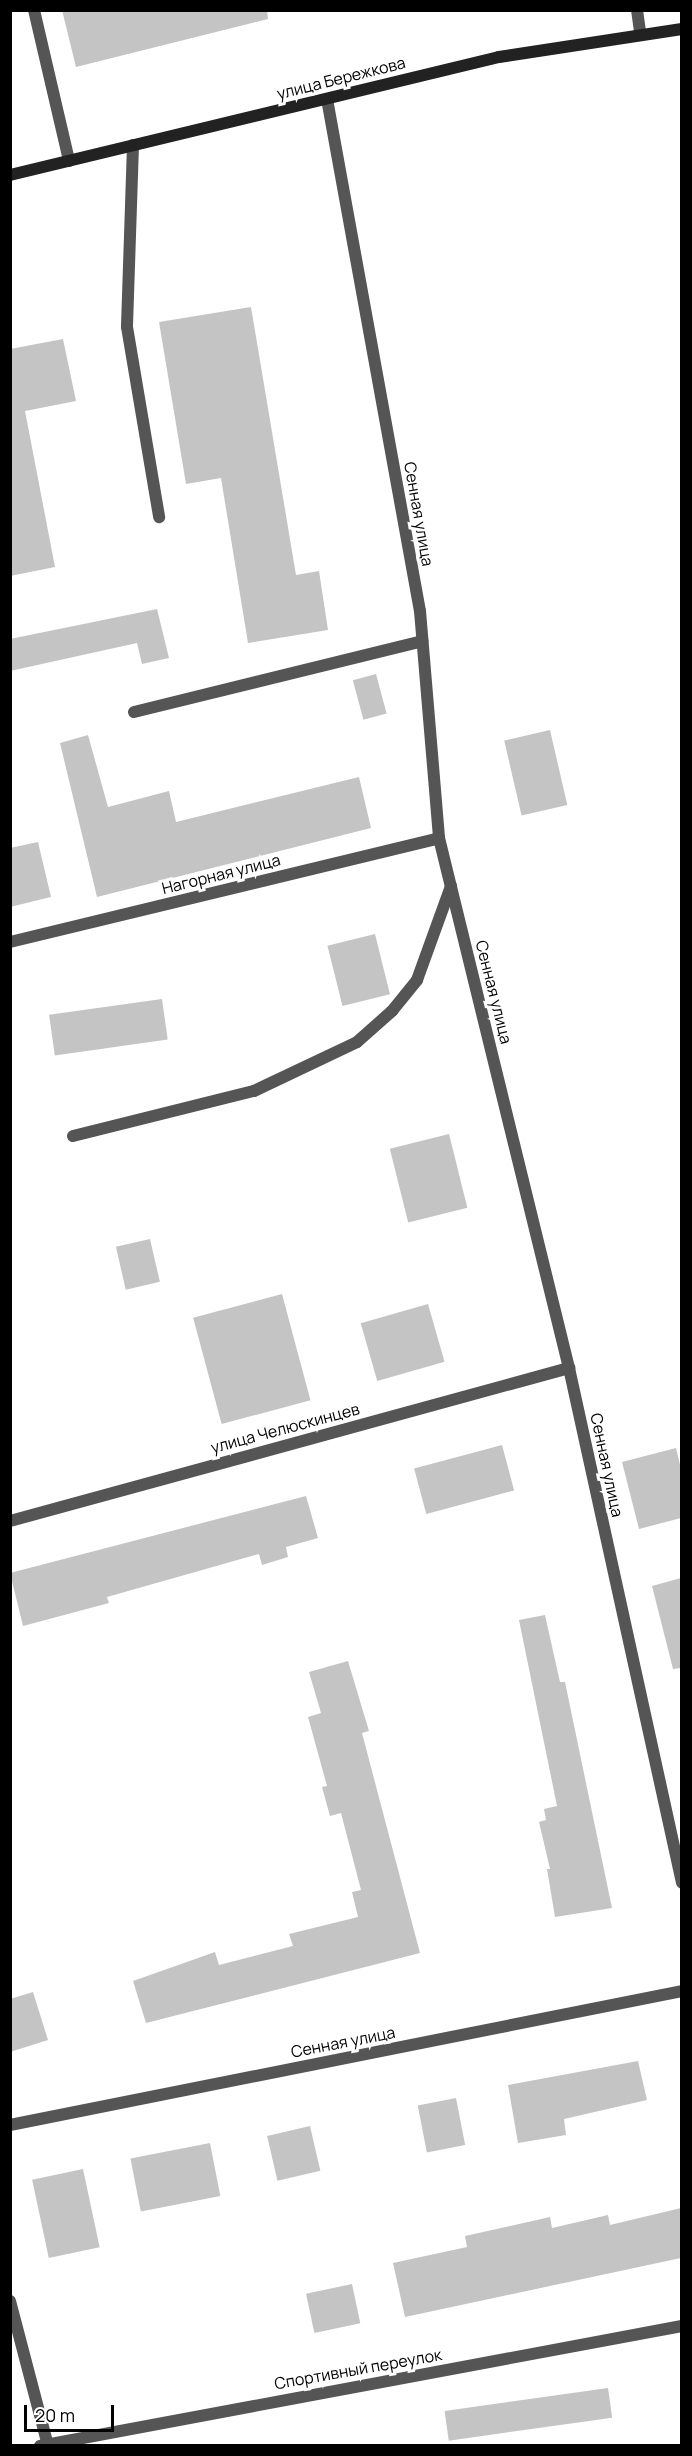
<!DOCTYPE html>
<meta charset="utf-8">
<style>
body{margin:0}
#map{position:relative;width:692px;height:2456px;overflow:hidden;background:#fff;font-family:Manrope,sans-serif}
div>[style]{position:absolute}
.building>*{inset:0;background:#c4c4c4;transform-origin:0 0}
.lane>*{height:12px;margin:-6px;padding:0 6px;transform-origin:6px;border-radius:6px;background:#555}
.street>*{height:12px;margin:-6px;padding:0 6px;transform-origin:6px;border-radius:6px;background:#555}
.secondary>*{height:12px;margin:-6px;padding:0 6px;transform-origin:6px;border-radius:6px;background:#222}
span{translate:-50% -50%;white-space:nowrap;text-align:center;line-height:1.15;-webkit-text-stroke:6px #fff;paint-order:stroke}
.street-label{font-size:16px;color:#000}
.frame{position:absolute;inset:0;border:12px solid #000;pointer-events:none}
.scale{position:absolute;left:24px;top:2405px;width:90px;height:27px;box-sizing:border-box;border:3px solid #000;border-top:0;padding-left:8px;font-size:18px;line-height:21px;white-space:nowrap;color:#000;-webkit-text-stroke:4px #fff;paint-order:stroke}
</style>
<div id="map">
<div class="building">
<i style="clip-path:polygon(62px 10px,267px 10px,268px 19px,76px 67px)"></i>
<i style="clip-path:polygon(251px 307px,296px 575px,319px 571px,328px 630px,248px 643px,221px 478px,186px 484px,159px 322px)"></i>
<i style="clip-path:polygon(63px 339px,76px 401px,25px 411px,55px 567px,10px 576px,10px 349px)"></i>
<i style="clip-path:polygon(157px 609px,169px 658px,142px 664px,137px 643px,10px 671px,10px 639px)"></i>
<i style="left:376px;top:674px;width:41px;height:24px;rotate:75deg"></i>
<i style="left:550px;top:730px;width:77px;height:47px;rotate:77deg"></i>
<i style="clip-path:polygon(88px 735px,108px 807px,169px 791px,176px 822px,359px 777px,371px 828px,97px 897px,60px 743px)"></i>
<i style="clip-path:polygon(38px 842px,51px 897px,10px 907px,10px 848px)"></i>
<i style="left:375px;top:934px;width:62px;height:49px;rotate:76deg"></i>
<i style="left:162px;top:999px;width:41px;height:114px;rotate:82deg"></i>
<i style="left:449px;top:1134px;width:76px;height:61px;rotate:76deg"></i>
<i style="left:150px;top:1239px;width:44px;height:35px;rotate:77deg"></i>
<i style="left:282px;top:1294px;width:110px;height:92px;rotate:75deg"></i>
<i style="left:428px;top:1304px;width:60px;height:70px;rotate:74deg"></i>
<i style="left:502px;top:1445px;width:47px;height:91px;rotate:75deg"></i>
<i style="clip-path:polygon(676px 1448px,681px 1469px,681px 1518px,639px 1529px,622px 1462px)"></i>
<i style="clip-path:polygon(306px 1496px,318px 1538px,286px 1547px,288px 1557px,262px 1565px,259px 1554px,107px 1597px,109px 1603px,23px 1626px,10px 1573px)"></i>
<i style="clip-path:polygon(681px 1578px,681px 1668px,673px 1669px,652px 1586px)"></i>
<i style="clip-path:polygon(545px 1615px,560px 1682px,565px 1682px,612px 1908px,555px 1917px,547px 1869px,550px 1869px,539px 1822px,546px 1820px,544px 1809px,557px 1806px,519px 1620px)"></i>
<i style="clip-path:polygon(348px 1661px,369px 1731px,362px 1733px,420px 1953px,146px 2023px,133px 1981px,215px 1952px,219px 1965px,293px 1946px,289px 1934px,358px 1917px,352px 1892px,361px 1890px,341px 1813px,330px 1816px,322px 1787px,327px 1786px,308px 1717px,321px 1713px,309px 1672px)"></i>
<i style="clip-path:polygon(33px 1992px,48px 2040px,10px 2052px,10px 1999px)"></i>
<i style="clip-path:polygon(638px 2061px,647px 2100px,564px 2119px,566px 2135px,518px 2143px,508px 2085px)"></i>
<i style="left:456px;top:2098px;width:48px;height:39px;rotate:79deg"></i>
<i style="left:310px;top:2126px;width:46px;height:44px;rotate:77deg"></i>
<i style="left:210px;top:2143px;width:54px;height:81px;rotate:79deg"></i>
<i style="left:83px;top:2169px;width:80px;height:52px;rotate:78deg"></i>
<i style="clip-path:polygon(681px 2208px,681px 2258px,405px 2317px,393px 2263px,467px 2247px,465px 2236px,550px 2217px,552px 2228px,608px 2215px,610px 2225px)"></i>
<i style="left:352px;top:2284px;width:40px;height:47px;rotate:78deg"></i>
<i style="left:608px;top:2388px;width:30px;height:165px;rotate:82deg"></i>
</div>
<div class="lane">
<i style="left:34px;top:10px;width:155px;rotate:76.9deg"></i>
<i style="left:637px;top:10px;width:22px;rotate:82deg"></i>
<i style="left:133px;top:145px;width:182px;rotate:91.9deg"></i>
<i style="left:127px;top:327px;width:193px;rotate:80.4deg"></i>
<i style="left:134px;top:712px;width:297px;rotate:-13.8deg"></i>
<i style="left:73px;top:1136px;width:187px;rotate:-14deg"></i>
<i style="left:254px;top:1091px;width:114px;rotate:-25.4deg"></i>
<i style="left:357px;top:1042px;width:47px;rotate:-41.5deg"></i>
<i style="left:392px;top:1011px;width:40px;rotate:-51deg"></i>
<i style="left:417px;top:980px;width:100px;rotate:-70.1deg"></i>
</div>
<div class="street">
<i style="left:327px;top:99px;width:520px;rotate:79.71deg"></i>
<i style="left:420px;top:611px;width:228px;rotate:85.2deg"></i>
<i style="left:439px;top:838px;width:546px;rotate:76.22deg"></i>
<i style="left:569px;top:1368px;width:527px;rotate:77.62deg"></i>
<i style="left:10px;top:942px;width:441px;rotate:-13.6deg"></i>
<i style="left:10px;top:1521px;width:580px;rotate:-15.31deg"></i>
<i style="left:10px;top:2125px;width:685px;rotate:-11.28deg"></i>
<i style="left:10px;top:2301px;width:150px;rotate:75.3deg"></i>
<i style="left:40px;top:2446px;width:653px;rotate:-10.59deg"></i>
</div>
<div class="secondary">
<i style="left:10px;top:175px;width:503px;rotate:-13.57deg"></i>
<i style="left:499px;top:57px;width:185px;rotate:-8.7deg"></i>
</div>
<div class="street-label">
<span style="left:341px;top:78px;rotate:-14deg">улица Бережкова</span>
<span style="left:419px;top:514px;rotate:80deg">Сенная улица</span>
<span style="left:221px;top:874px;rotate:-14deg">Нагорная улица</span>
<span style="left:494px;top:992px;rotate:76deg">Сенная улица</span>
<span style="left:285px;top:1428px;rotate:-15deg">улица Челюскинцев</span>
<span style="left:607px;top:1465px;rotate:78deg">Сенная улица</span>
<span style="left:343px;top:2042px;rotate:-11deg">Сенная улица</span>
<span style="left:358px;top:2369px;rotate:-10deg">Спортивный переулок</span>
</div>
<div class="frame"></div>
<div class="scale">20 m</div>
</div>
